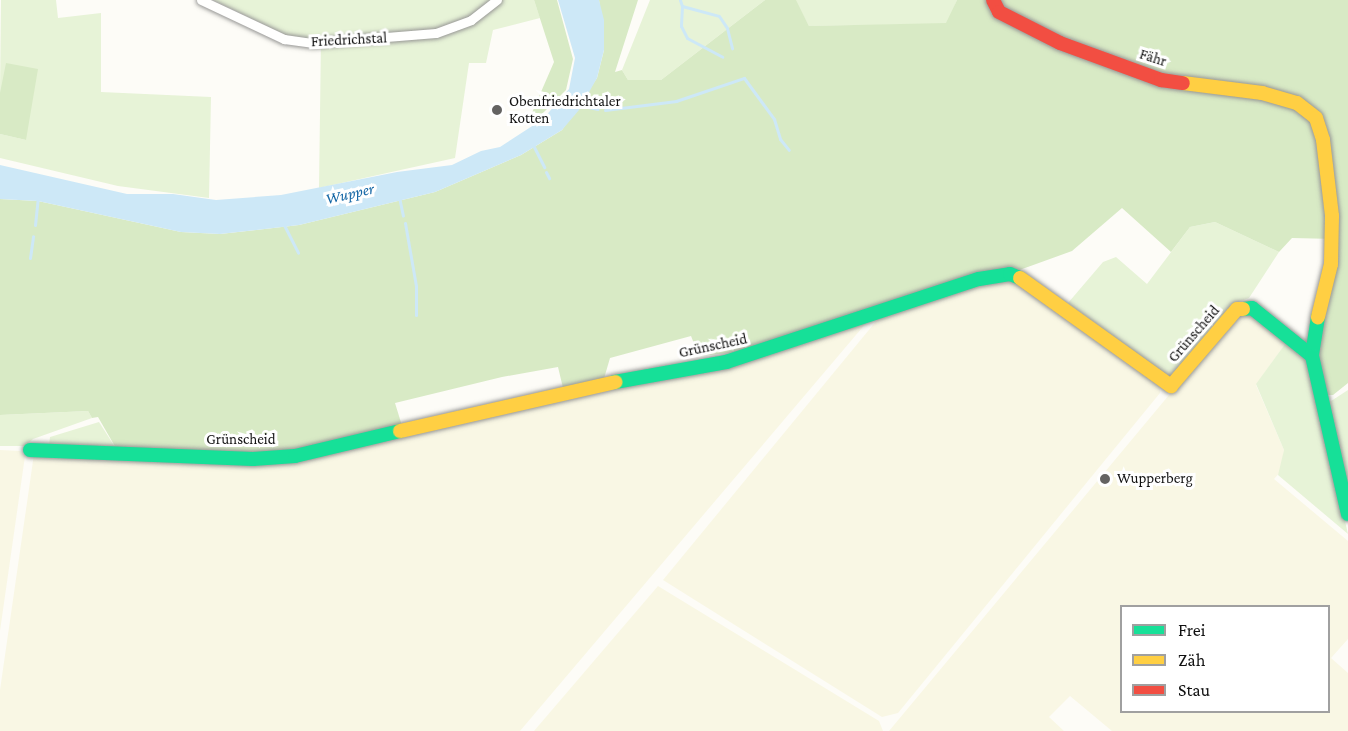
<!DOCTYPE html>
<meta charset="utf-8">
<style>
body{margin:0}
#map{position:relative;width:1348px;height:731px;overflow:hidden;background:#fdfcf7;font-family:"Crimson Pro",serif}
div>[style]{position:absolute}
.farmland>*{inset:0;background:#f9f7e4}
.green>*{inset:0;background:#e7f3d7}
.forest>*{inset:0;background:#d8eac5}
.water>*{inset:0;background:#cde8f7}
.stream>*{height:3px;margin:-1.5px;padding:0 1.5px;transform-origin:1.5px;border-radius:1.5px;background:#cde8f7}
.roads{filter:drop-shadow(0 0 2px #979795) drop-shadow(0 0 2px #979795)}
.street>*{height:9px;margin:-4.5px;padding:0 4.5px;transform-origin:4.5px;border-radius:4.5px;background:#fffffe}
.fast>*{height:14px;margin:-7px;padding:0 7px;transform-origin:7px;border-radius:7px;background:#16e098}
.slow>*{height:14px;margin:-7px;padding:0 7px;transform-origin:7px;border-radius:7px;background:#ffcf43}
.jam>*{height:14px;margin:-7px;padding:0 7px;transform-origin:7px;border-radius:7px;background:#f24e42}
.dots>*{width:16px;height:16px;translate:-50% -50%;box-sizing:border-box;border:3px solid #fff;border-radius:50%}
span{translate:-50% -50%;white-space:nowrap;text-align:center;line-height:1.15;-webkit-text-stroke:6px #fff;paint-order:stroke}
.street-label{font-size:15px;color:#111}
.poi-label{font-size:15px;color:#111}
.left{translate:0 -50%;text-align:left}
.water-label{font-size:16px;color:#1768a6;font-style:italic}
.legend{position:absolute;left:1120px;top:605px;width:210px;height:108px;box-sizing:border-box;background:#fff;border:2px solid #a0a0a0;margin:0;padding:8px 10px;list-style:none;font-size:18px;color:#111}
.legend li{display:flex;align-items:center;gap:12px;height:30px}
.legend b{width:30px;border:2px solid #a0a0a0}
</style>
<div id="map">
<div class="farmland">
<i style="clip-path:polygon(1011px 278px,1159px 382px,1160px 393px,898px 713px,882px 717px,663px 580px,882px 314px,921px 299px)"></i>
<i style="clip-path:polygon(evenodd,1239px 311px,1253px 312px,1288px 340px,1256px 385px,1284px 450px,1282px 470px,1274px 479px,1348px 541px,1348px 639px,1331px 658px,1348px 673px,1348px 731px,1112px 731px,1070px 696px,1049px 717px,1064px 731px,889px 731px,1239px 311px,1122px 606px,1328px 606px,1328px 712px,1122px 712px,1122px 606px)"></i>
<i style="clip-path:polygon(867px 322px,520px 731px,0 731px,0 690px,34px 454px,293px 459px)"></i>
<i style="clip-path:polygon(0 450px,20px 451px,25px 456px,0 631px)"></i>
<i style="clip-path:polygon(658px 586px,879px 721px,883px 731px,534px 731px)"></i>
</div>
<div class="green">
<i style="clip-path:polygon(1px 0,56px 0,58px 18px,101px 13px,101px 92px,211px 97px,209px 198px,118px 186px,0 158px,0 134px,26px 140px,0 93px)"></i>
<i style="clip-path:polygon(213px 0,534px 0,540px 18px,493px 30px,486px 63px,469px 63px,455px 158px,319px 188px,321px 38px,292px 38px)"></i>
<i style="clip-path:polygon(650px 0,765px 0,661px 80px,628px 80px,622px 70px)"></i>
<i style="clip-path:polygon(795px 0,957px 0,947px 24px,809px 26px)"></i>
<i style="clip-path:polygon(1215px 222px,1279px 252px,1249px 298px,1230px 305px,1232px 311px,1172px 379px,1068px 303px,1103px 262px,1116px 257px,1147px 284px,1190px 227px)"></i>
<i style="clip-path:polygon(1288px 340px,1307px 356px,1348px 534px,1278px 475px,1284px 450px,1256px 384px)"></i>
<i style="clip-path:polygon(1348px 390px,1348px 497px,1328px 403px)"></i>
<i style="clip-path:polygon(88px 411px,92px 418px,33px 439px,25px 446px,0 446px,0 415px)"></i>
<i style="clip-path:polygon(99px 422px,117px 450px,49px 446px,50px 437px)"></i>
</div>
<div class="forest">
<i style="clip-path:polygon(534px 0,557px 0,573px 59px,566px 90px,540px 116px,531px 115px,554px 62px)"></i>
<i style="clip-path:polygon(599px 0,638px 0,615px 72px,622px 70px,628px 80px,661px 80px,765px 0,796px 0,809px 26px,946px 23px,957px 0,1348px 0,1348px 383px,1333px 395px,1323px 395px,1317px 355px,1334px 269px,1335px 239px,1292px 238px,1279px 252px,1215px 222px,1190px 227px,1171px 252px,1122px 208px,1072px 251px,1014px 272px,991px 270px,750px 351px,699px 356px,691px 336px,610px 358px,603px 382px,563px 388px,558px 367px,502px 377px,395px 403px,403px 429px,294px 454px,117px 450px,98px 417px,92px 418px,88px 411px,0 415px,0 199px,38px 201px,181px 232px,220px 234px,299px 225px,435px 192px,521px 155px,562px 130px,597px 78px,604px 50px)"></i>
<i style="clip-path:polygon(6px 63px,38px 69px,26px 140px,0 134px,0 93px)"></i>
</div>
<div class="water">
<i style="clip-path:polygon(558px 0,599px 0,604px 20px,604px 50px,597px 78px,579px 110px,562px 130px,521px 155px,435px 192px,299px 225px,220px 234px,181px 232px,38px 201px,0 199px,0 165px,127px 194px,173px 194px,216px 200px,281px 195px,397px 172px,452px 165px,481px 151px,500px 147px,543px 119px,569px 89px,575px 58px)"></i>
</div>
<div class="stream">
<i style="left:680px;top:0;width:6px;rotate:72deg"></i>
<i style="left:682px;top:6px;width:38px;rotate:15deg"></i>
<i style="left:719px;top:16px;width:14px;rotate:56deg"></i>
<i style="left:727px;top:28px;width:21px;rotate:76deg"></i>
<i style="left:682px;top:6px;width:20px;rotate:93deg"></i>
<i style="left:681px;top:26px;width:13px;rotate:63deg"></i>
<i style="left:687px;top:38px;width:40px;rotate:28deg"></i>
<i style="left:579px;top:105px;width:19px;rotate:12deg"></i>
<i style="left:605px;top:110px;width:72px;rotate:-7.2deg"></i>
<i style="left:676px;top:101px;width:72px;rotate:-18.7deg"></i>
<i style="left:744px;top:78px;width:51px;rotate:53.8deg"></i>
<i style="left:774px;top:119px;width:21px;rotate:73deg"></i>
<i style="left:780px;top:139px;width:14px;rotate:51deg"></i>
<i style="left:533px;top:145px;width:25px;rotate:63deg"></i>
<i style="left:546px;top:172px;width:7px;rotate:63deg"></i>
<i style="left:399px;top:197px;width:19px;rotate:78deg"></i>
<i style="left:405px;top:223px;width:64px;rotate:80.1deg"></i>
<i style="left:416px;top:286px;width:29px;rotate:90deg"></i>
<i style="left:35px;top:225px;width:28px;rotate:-84deg"></i>
<i style="left:284px;top:225px;width:31px;rotate:63deg"></i>
<i style="left:30px;top:258px;width:22px;rotate:-82deg"></i>
</div>
<div class="roads">
<div class="street">
<i style="left:201px;top:0;width:92px;rotate:25.2deg"></i>
<i style="left:284px;top:39px;width:28px;rotate:8deg"></i>
<i style="left:312px;top:43px;width:124px;rotate:-4.6deg"></i>
<i style="left:436px;top:33px;width:37px;rotate:-20deg"></i>
<i style="left:471px;top:20px;width:33px;rotate:-38deg"></i>
</div>
<div class="fast">
<i style="left:1243px;top:309px;width:9px;rotate:-6deg"></i>
<i style="left:1252px;top:308px;width:77px;rotate:38.7deg"></i>
<i style="left:1318px;top:317px;width:39px;rotate:99deg"></i>
<i style="left:1312px;top:356px;width:162px;rotate:77.2deg"></i>
<i style="left:615px;top:382px;width:113px;rotate:-10.2deg"></i>
<i style="left:726px;top:362px;width:266px;rotate:-18.2deg"></i>
<i style="left:979px;top:279px;width:31px;rotate:-9deg"></i>
<i style="left:1010px;top:274px;width:11px;rotate:22deg"></i>
<i style="left:30px;top:450px;width:223px;rotate:2.3deg"></i>
<i style="left:253px;top:459px;width:42px;rotate:-4.1deg"></i>
<i style="left:295px;top:456px;width:108px;rotate:-13.4deg"></i>
</div>
<div class="slow">
<i style="left:1183px;top:83px;width:80px;rotate:7.2deg"></i>
<i style="left:1262px;top:93px;width:36px;rotate:16deg"></i>
<i style="left:1297px;top:103px;width:24px;rotate:38deg"></i>
<i style="left:1316px;top:118px;width:23px;rotate:72deg"></i>
<i style="left:1323px;top:140px;width:77px;rotate:83.2deg"></i>
<i style="left:1332px;top:216px;width:48px;rotate:91.2deg"></i>
<i style="left:1331px;top:264px;width:55px;rotate:103.8deg"></i>
<i style="left:1020px;top:278px;width:186px;rotate:35.6deg"></i>
<i style="left:1171px;top:386px;width:101px;rotate:-49.4deg"></i>
<i style="left:1237px;top:309px;width:6px"></i>
<i style="left:400px;top:431px;width:221px;rotate:-12.8deg"></i>
</div>
<div class="jam">
<i style="left:993px;top:0;width:13px;rotate:63deg"></i>
<i style="left:999px;top:12px;width:68px;rotate:26.9deg"></i>
<i style="left:1060px;top:43px;width:108px;rotate:20.1deg"></i>
<i style="left:1161px;top:80px;width:22px;rotate:8deg"></i>
</div>
</div>
<div class="dots">
<i style="left:497px;top:110px;background:#646362"></i>
<i style="left:1105px;top:479px;background:#646362"></i>
</div>
<div class="street-label">
<span style="left:349px;top:40px;rotate:-3deg">Friedrichstal</span>
<span style="left:1153px;top:58px;rotate:18deg">Fähr</span>
<span style="left:1194px;top:334px;rotate:-49deg">Grünscheid</span>
<span style="left:713px;top:346px;rotate:-12deg">Grünscheid</span>
<span style="left:241px;top:440px">Grünscheid</span>
</div>
<div class="poi-label">
<span class="left" style="left:509px;top:110px">Obenfriedrichtaler<br>Kotten</span>
<span class="left" style="left:1117px;top:479px">Wupperberg</span>
</div>
<div class="water-label">
<span style="left:350px;top:194px;rotate:-13deg">Wupper</span>
</div>
<ul class="legend">
<li><b style="height:8px;background:#16e098"></b>Frei</li>
<li><b style="height:8px;background:#ffcf43"></b>Zäh</li>
<li><b style="height:8px;background:#f24e42"></b>Stau</li>
</ul>
</div>
